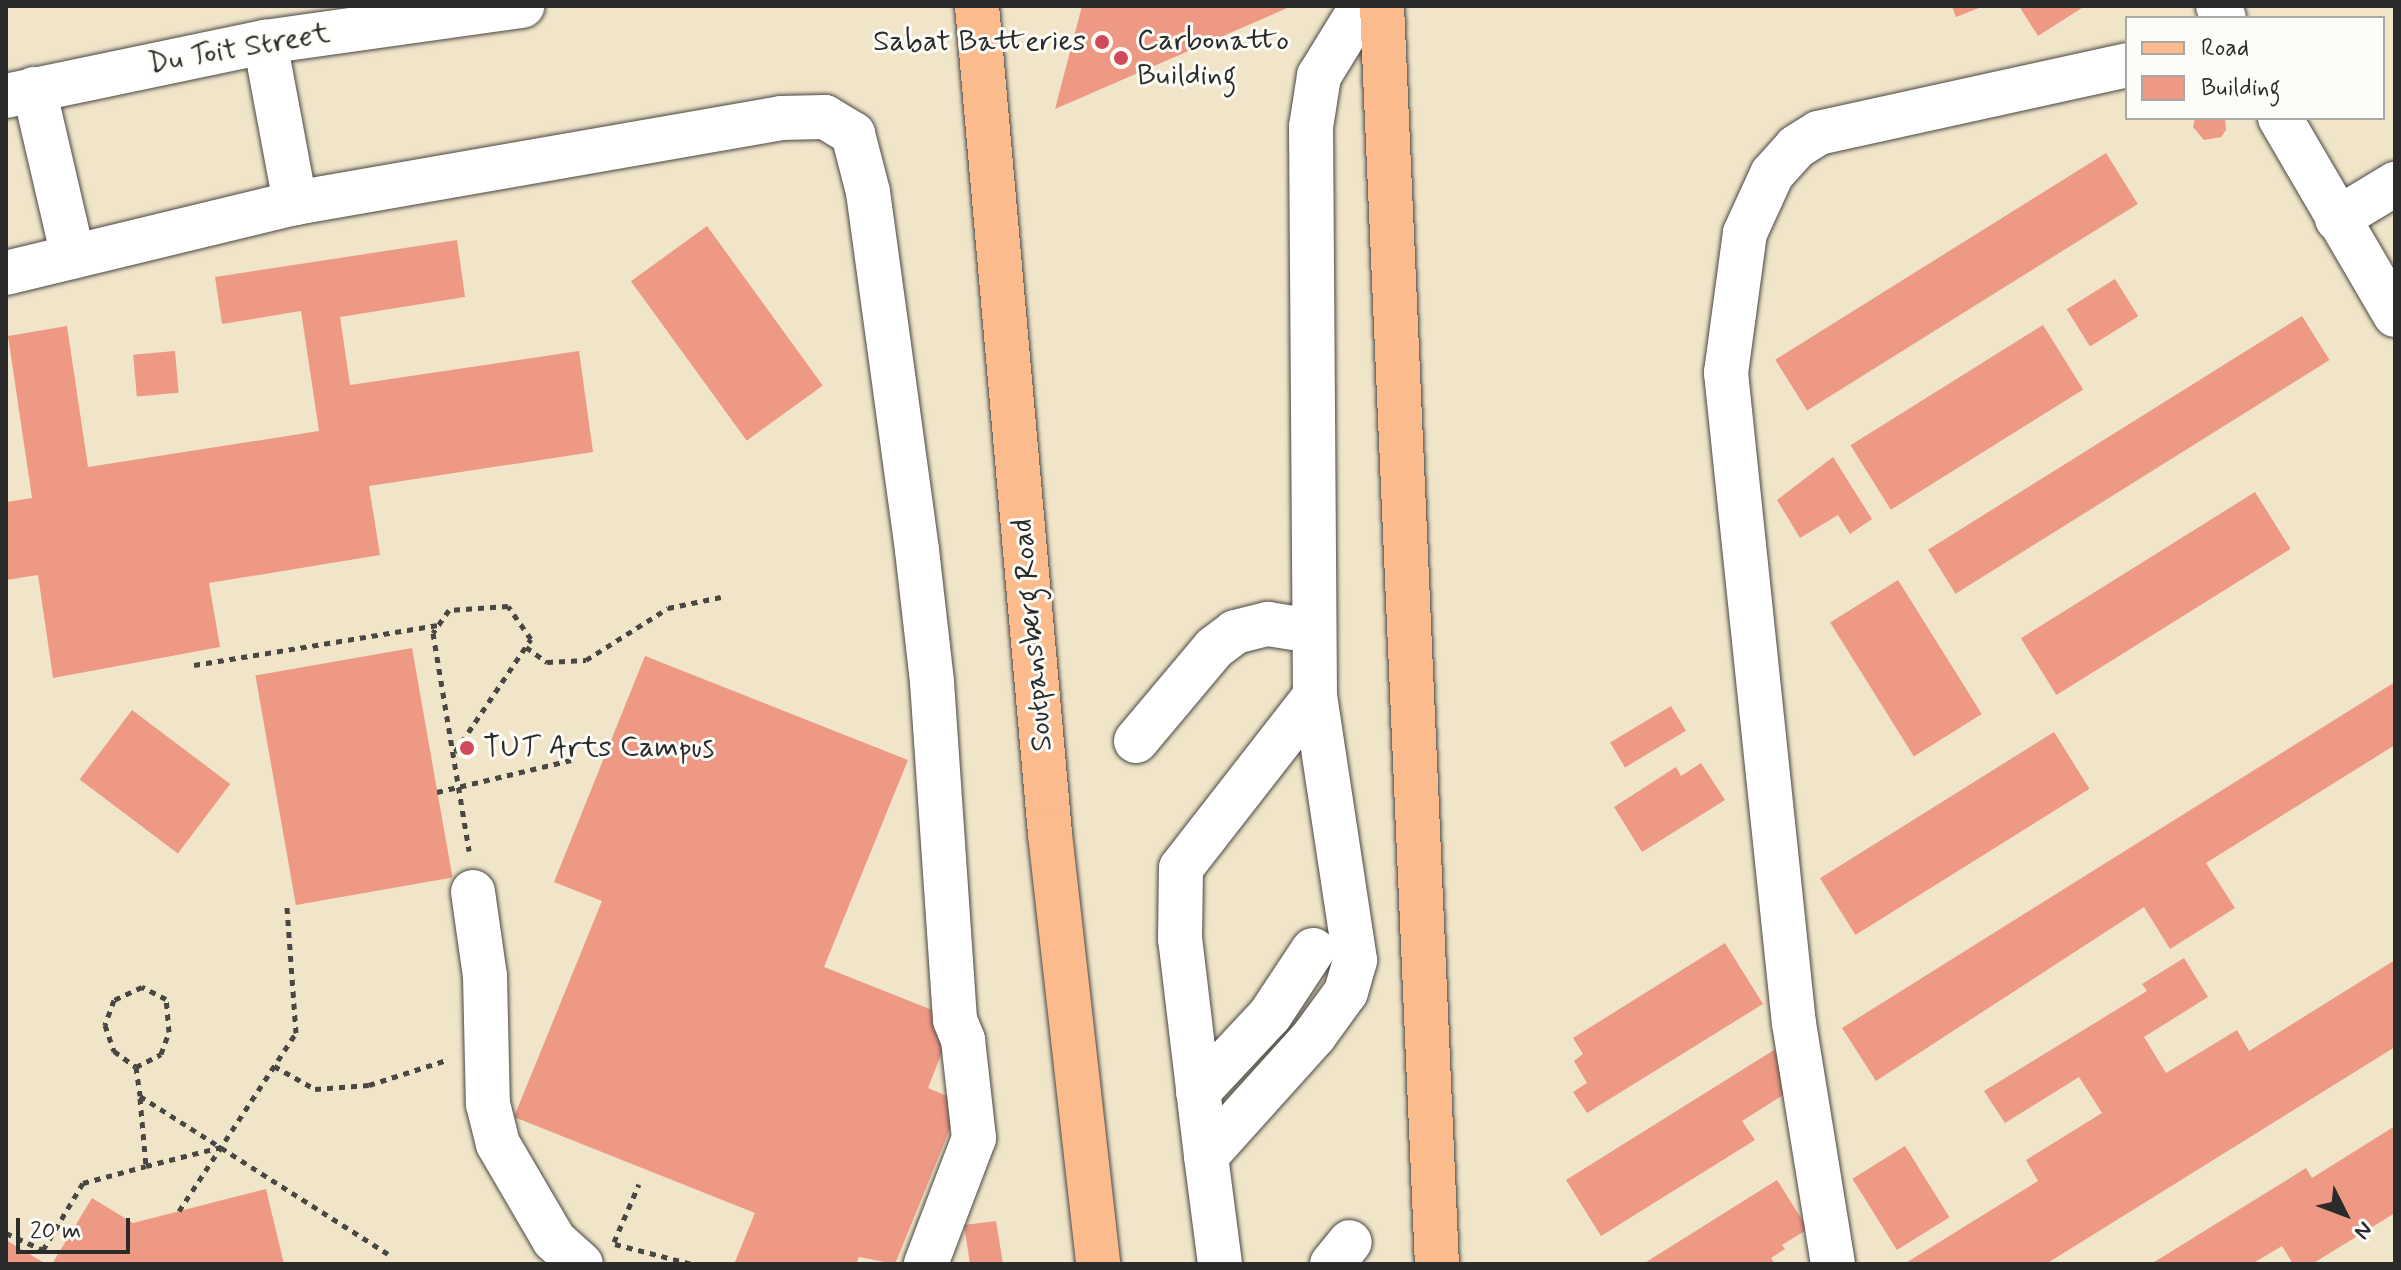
<!DOCTYPE html>
<style>
body{margin:0}
#map{position:relative;width:2401px;height:1270px;overflow:hidden;background:#f0e5c9;font-family:Mynerve,sans-serif}
div>[style]{position:absolute}
.building>*{inset:0;background:#ee9984;transform-origin:0 0}
.path>*{height:5px;margin-top:-2.5px;transform-origin:0;background:repeating-linear-gradient(90deg,#494743 0 6px,transparent 0 12px)}
.roads{filter:drop-shadow(0 0 2px #494743) drop-shadow(0 0 2px #494743)}
.minor>*{height:44px;margin:-22px;padding:0 22px;transform-origin:22px;border-radius:22px;background:#fff}
.major>*{height:44px;margin:-22px;padding:0 22px;transform-origin:22px;border-radius:22px;background:#fbbb8c}
.dots>*{width:22px;height:22px;translate:-50% -50%;box-sizing:border-box;border:4px solid #fdfcf7;border-radius:50%}
span{translate:-50% -50%;white-space:nowrap;text-align:center;line-height:1.15;-webkit-text-stroke:6px #fdfcf7;paint-order:stroke}
.poi-label{font-size:30px;color:#2b2b2b}
.left{translate:0 -50%;text-align:left}
.right{translate:-100% -50%;text-align:right}
.street-label{font-size:30px;color:#2b2b2b}
.frame{position:absolute;inset:0;border:8px solid #2b2b2b;pointer-events:none}
.legend{position:absolute;left:2125px;top:16px;width:260px;height:104px;box-sizing:border-box;background:#fdfcf7;border:2px solid #a9a8a5;margin:0;padding:10px 14px;list-style:none;font-size:24px;color:#2b2b2b}
.legend li{display:flex;align-items:center;gap:16px;height:40px}
.legend b{width:40px;border:2px solid #a9a8a5}
.north{position:absolute;left:2305px;top:1174px;width:80px;height:80px;-webkit-text-stroke:6px #fdfcf7;paint-order:stroke;rotate:132deg;font-size:22px;font-weight:700;line-height:32px;text-align:center;color:#2b2b2b}
.north::after{content:'';display:block;margin:auto;width:28px;height:36px;background:#2b2b2b;clip-path:polygon(50% 0,100% 100%,50% 72%,0 100%)}
.scale{position:absolute;left:16px;top:1218px;width:114px;height:36px;box-sizing:border-box;border:4px solid #2b2b2b;border-top:0;padding-left:10px;font-size:24px;line-height:28px;white-space:nowrap;color:#2b2b2b;-webkit-text-stroke:6px #fdfcf7;paint-order:stroke}
</style>
<div id="map">
<div class="building">
<i style="clip-path:polygon(1082px 6px,1292px 6px,1055px 109px)"></i>
<i style="clip-path:polygon(1952px 6px,1984px 6px,1956px 17px)"></i>
<i style="clip-path:polygon(2019px 6px,2085px 6px,2038px 36px)"></i>
<i style="clip-path:polygon(2195px 118px,2225px 118px,2226px 130px,2221px 137px,2204px 140px,2193px 127px)"></i>
<i style="left:2106px;top:153px;width:60px;height:390px;rotate:58deg"></i>
<i style="left:707px;top:226px;width:197px;height:94px;rotate:54deg"></i>
<i style="clip-path:polygon(457px 240px,465px 297px,340px 317px,350px 385px,579px 351px,593px 452px,369px 486px,380px 555px,209px 583px,220px 647px,53px 678px,38px 575px,6px 580px,6px 502px,32px 498px,8px 336px,67px 326px,88px 467px,319px 431px,301px 311px,222px 324px,215px 277px)"></i>
<i style="left:2115px;top:279px;width:44px;height:57px;rotate:58deg"></i>
<i style="left:2302px;top:316px;width:52px;height:441px;rotate:58deg"></i>
<i style="left:2043px;top:325px;width:76px;height:227px;rotate:58deg"></i>
<i style="left:175px;top:351px;width:42px;height:42px;rotate:85deg"></i>
<i style="clip-path:polygon(1833px 457px,1872px 519px,1850px 534px,1838px 515px,1800px 538px,1777px 500px)"></i>
<i style="left:2255px;top:492px;width:67px;height:276px;rotate:58deg"></i>
<i style="left:1898px;top:580px;width:158px;height:80px;rotate:58deg"></i>
<i style="left:412px;top:648px;width:233px;height:159px;rotate:80deg"></i>
<i style="clip-path:polygon(645px 656px,908px 760px,824px 967px,955px 1019px,928px 1088px,961px 1102px,895px 1264px,859px 1257px,856px 1264px,734px 1264px,755px 1213px,514px 1117px,602px 901px,554px 882px)"></i>
<i style="clip-path:polygon(2395px 682px,2395px 745px,2206px 863px,2235px 908px,2170px 949px,2144px 907px,1876px 1081px,1842px 1028px)"></i>
<i style="left:1671px;top:706px;width:29px;height:71px;rotate:59deg"></i>
<i style="left:132px;top:710px;width:123px;height:87px;rotate:37deg"></i>
<i style="left:2054px;top:732px;width:67px;height:276px;rotate:58deg"></i>
<i style="clip-path:polygon(1701px 763px,1725px 800px,1642px 852px,1614px 807px,1676px 767px,1681px 776px)"></i>
<i style="clip-path:polygon(1725px 943px,1763px 1004px,1587px 1113px,1573px 1092px,1587px 1083px,1574px 1061px,1583px 1054px,1573px 1038px)"></i>
<i style="clip-path:polygon(2184px 958px,2208px 997px,2144px 1037px,2166px 1073px,2237px 1030px,2249px 1051px,2395px 960px,2395px 1047px,2046px 1264px,1904px 1264px,2038px 1181px,2026px 1160px,2102px 1113px,2079px 1077px,2005px 1123px,1984px 1091px,2147px 991px,2142px 984px)"></i>
<i style="clip-path:polygon(1774px 1050px,1796px 1087px,1742px 1121px,1755px 1140px,1601px 1236px,1566px 1180px)"></i>
<i style="clip-path:polygon(2395px 1126px,2395px 1213px,2312px 1264px,2293px 1264px,2282px 1246px,2252px 1264px,2151px 1264px,2306px 1168px,2312px 1178px)"></i>
<i style="left:1905px;top:1146px;width:84px;height:62px;rotate:58deg"></i>
<i style="clip-path:polygon(1777px 1180px,1808px 1229px,1782px 1245px,1785px 1249px,1771px 1258px,1775px 1264px,1643px 1264px)"></i>
<i style="clip-path:polygon(266px 1189px,284px 1264px,52px 1264px,92px 1198px,133px 1223px)"></i>
<i style="clip-path:polygon(996px 1221px,1003px 1264px,970px 1264px,964px 1225px)"></i>
<i style="clip-path:polygon(6px 1240px,46px 1264px,6px 1264px)"></i>
</div>
<div class="path">
<i style="left:526px;top:647px;width:26px;rotate:36deg"></i>
<i style="left:547px;top:662px;width:39px;rotate:-3deg"></i>
<i style="left:586px;top:660px;width:97px;rotate:-32.4deg"></i>
<i style="left:668px;top:608px;width:54px;rotate:-11.7deg"></i>
<i style="left:194px;top:665px;width:247px;rotate:-9.3deg"></i>
<i style="left:455px;top:752px;width:136px;rotate:-56.1deg"></i>
<i style="left:531px;top:639px;width:40px;rotate:-124.9deg"></i>
<i style="left:508px;top:606px;width:59px;rotate:176.1deg"></i>
<i style="left:449px;top:610px;width:28px;rotate:125deg"></i>
<i style="left:433px;top:633px;width:221px;rotate:80.6deg"></i>
<i style="left:437px;top:792px;width:138px;rotate:-13.4deg"></i>
<i style="left:274px;top:1066px;width:47px;rotate:29.3deg"></i>
<i style="left:315px;top:1089px;width:54px;rotate:-4.2deg"></i>
<i style="left:369px;top:1085px;width:82px;rotate:-17.8deg"></i>
<i style="left:136px;top:1067px;width:28px;rotate:-27deg"></i>
<i style="left:161px;top:1054px;width:23px;rotate:-70deg"></i>
<i style="left:169px;top:1032px;width:33px;rotate:-95deg"></i>
<i style="left:166px;top:999px;width:27px;rotate:-153deg"></i>
<i style="left:142px;top:987px;width:31px;rotate:155deg"></i>
<i style="left:114px;top:1000px;width:27px;rotate:110deg"></i>
<i style="left:105px;top:1025px;width:28px;rotate:71deg"></i>
<i style="left:114px;top:1051px;width:27px;rotate:36deg"></i>
<i style="left:136px;top:1067px;width:29px;rotate:82deg"></i>
<i style="left:140px;top:1096px;width:294px;rotate:32.5deg"></i>
<i style="left:140px;top:1098px;width:68px;rotate:85deg"></i>
<i style="left:146px;top:1166px;width:77px;rotate:-14.2deg"></i>
<i style="left:179px;top:1211px;width:213px;rotate:-56.7deg"></i>
<i style="left:296px;top:1033px;width:127px;rotate:-94.1deg"></i>
<i style="left:6px;top:1233px;width:41px;rotate:24.7deg"></i>
<i style="left:43px;top:1250px;width:78px;rotate:-59.2deg"></i>
<i style="left:83px;top:1183px;width:65px;rotate:-15.1deg"></i>
<i style="left:614px;top:1242px;width:63px;rotate:-66.7deg"></i>
<i style="left:615px;top:1244px;width:80px;rotate:14.6deg"></i>
</div>
<div class="roads">
<div class="minor">
<i style="left:2218px;top:6px;width:13px;rotate:63deg"></i>
<i style="left:265px;top:42px;width:164px;rotate:79.4deg"></i>
<i style="left:34px;top:89px;width:172px;rotate:76.9deg"></i>
<i style="left:6px;top:96px;width:265px;rotate:-11.8deg"></i>
<i style="left:265px;top:42px;width:260px;rotate:-8deg"></i>
<i style="left:2280px;top:118px;width:228px;rotate:59.7deg"></i>
<i style="left:2337px;top:219px;width:68px;rotate:-31.1deg"></i>
<i style="left:6px;top:273px;width:297px;rotate:-13.6deg"></i>
<i style="left:295px;top:203px;width:493px;rotate:-9.9deg"></i>
<i style="left:781px;top:118px;width:44px;rotate:-1.3deg"></i>
<i style="left:825px;top:117px;width:33px;rotate:31deg"></i>
<i style="left:853px;top:134px;width:60px;rotate:75.5deg"></i>
<i style="left:868px;top:192px;width:361px;rotate:82.2deg"></i>
<i style="left:917px;top:550px;width:133px;rotate:83.5deg"></i>
<i style="left:932px;top:682px;width:339px;rotate:86.1deg"></i>
<i style="left:955px;top:1020px;width:22px;rotate:68deg"></i>
<i style="left:963px;top:1040px;width:99px;rotate:83.6deg"></i>
<i style="left:974px;top:1138px;width:135px;rotate:110.9deg"></i>
<i style="left:1136px;top:741px;width:121px;rotate:-50deg"></i>
<i style="left:1214px;top:648px;width:26px;rotate:-37deg"></i>
<i style="left:1235px;top:632px;width:34px;rotate:-14deg"></i>
<i style="left:1268px;top:624px;width:45px;rotate:9deg"></i>
<i style="left:473px;top:892px;width:85px;rotate:81.9deg"></i>
<i style="left:485px;top:976px;width:128px;rotate:88.7deg"></i>
<i style="left:488px;top:1104px;width:41px;rotate:76deg"></i>
<i style="left:498px;top:1144px;width:111px;rotate:59.7deg"></i>
<i style="left:554px;top:1240px;width:36px;rotate:42deg"></i>
<i style="left:1198px;top:1092px;width:105px;rotate:-46.9deg"></i>
<i style="left:1270px;top:1015px;width:78px;rotate:-56.5deg"></i>
<i style="left:1206px;top:1156px;width:219px;rotate:-96.8deg"></i>
<i style="left:1180px;top:939px;width:71px;rotate:-89.2deg"></i>
<i style="left:1181px;top:868px;width:218px;rotate:-52.1deg"></i>
<i style="left:1220px;top:1264px;width:109px;rotate:-97.4deg"></i>
<i style="left:1206px;top:1156px;width:161px;rotate:-48deg"></i>
<i style="left:1314px;top:1036px;width:54px;rotate:-54deg"></i>
<i style="left:1346px;top:992px;width:33px;rotate:-74deg"></i>
<i style="left:1355px;top:960px;width:267px;rotate:-98.6deg"></i>
<i style="left:1315px;top:696px;width:569px;rotate:-90.4deg"></i>
<i style="left:1311px;top:127px;width:52px;rotate:-81.1deg"></i>
<i style="left:1319px;top:76px;width:82px;rotate:-58.4deg"></i>
<i style="left:1332px;top:1264px;width:28px;rotate:-51deg"></i>
<i style="left:1833px;top:1264px;width:243px;rotate:-99.2deg"></i>
<i style="left:1794px;top:1024px;width:655px;rotate:-95.96deg"></i>
<i style="left:1726px;top:373px;width:141px;rotate:-82.3deg"></i>
<i style="left:1745px;top:233px;width:65px;rotate:-65.4deg"></i>
<i style="left:1772px;top:174px;width:36px;rotate:-48deg"></i>
<i style="left:1796px;top:147px;width:26px;rotate:-32deg"></i>
<i style="left:1818px;top:133px;width:316px;rotate:-12.4deg"></i>
</div>
<div class="major">
<i style="left:977px;top:6px;width:831px;rotate:84.96deg"></i>
<i style="left:1050px;top:834px;width:433px;rotate:83.6deg"></i>
<i style="left:1382px;top:6px;width:1259px;rotate:87.5deg"></i>
</div>
</div>
<div class="dots">
<i style="left:1102px;top:42px;background:#d1495b"></i>
<i style="left:1121px;top:58px;background:#d1495b"></i>
<i style="left:467px;top:748px;background:#d1495b"></i>
</div>
<div class="poi-label">
<span class="left" style="left:1137px;top:58px">Carbonatto<br>Building</span>
<span class="right" style="left:1086px;top:42px">Sabat Batteries</span>
<span class="left" style="left:483px;top:748px">TUT Arts Campus</span>
</div>
<div class="street-label">
<span style="left:239px;top:49px;rotate:-10deg">Du Toit Street</span>
<span style="left:1033px;top:635px;rotate:-95deg">Soutpansberg Road</span>
</div>
<div class="frame"></div>
<ul class="legend">
<li><b style="height:10px;background:#fbbb8c"></b>Road</li>
<li><b style="height:22px;background:#ee9984"></b>Building</li>
</ul>
<div class="north">N</div>
<div class="scale">20 m</div>
</div>
